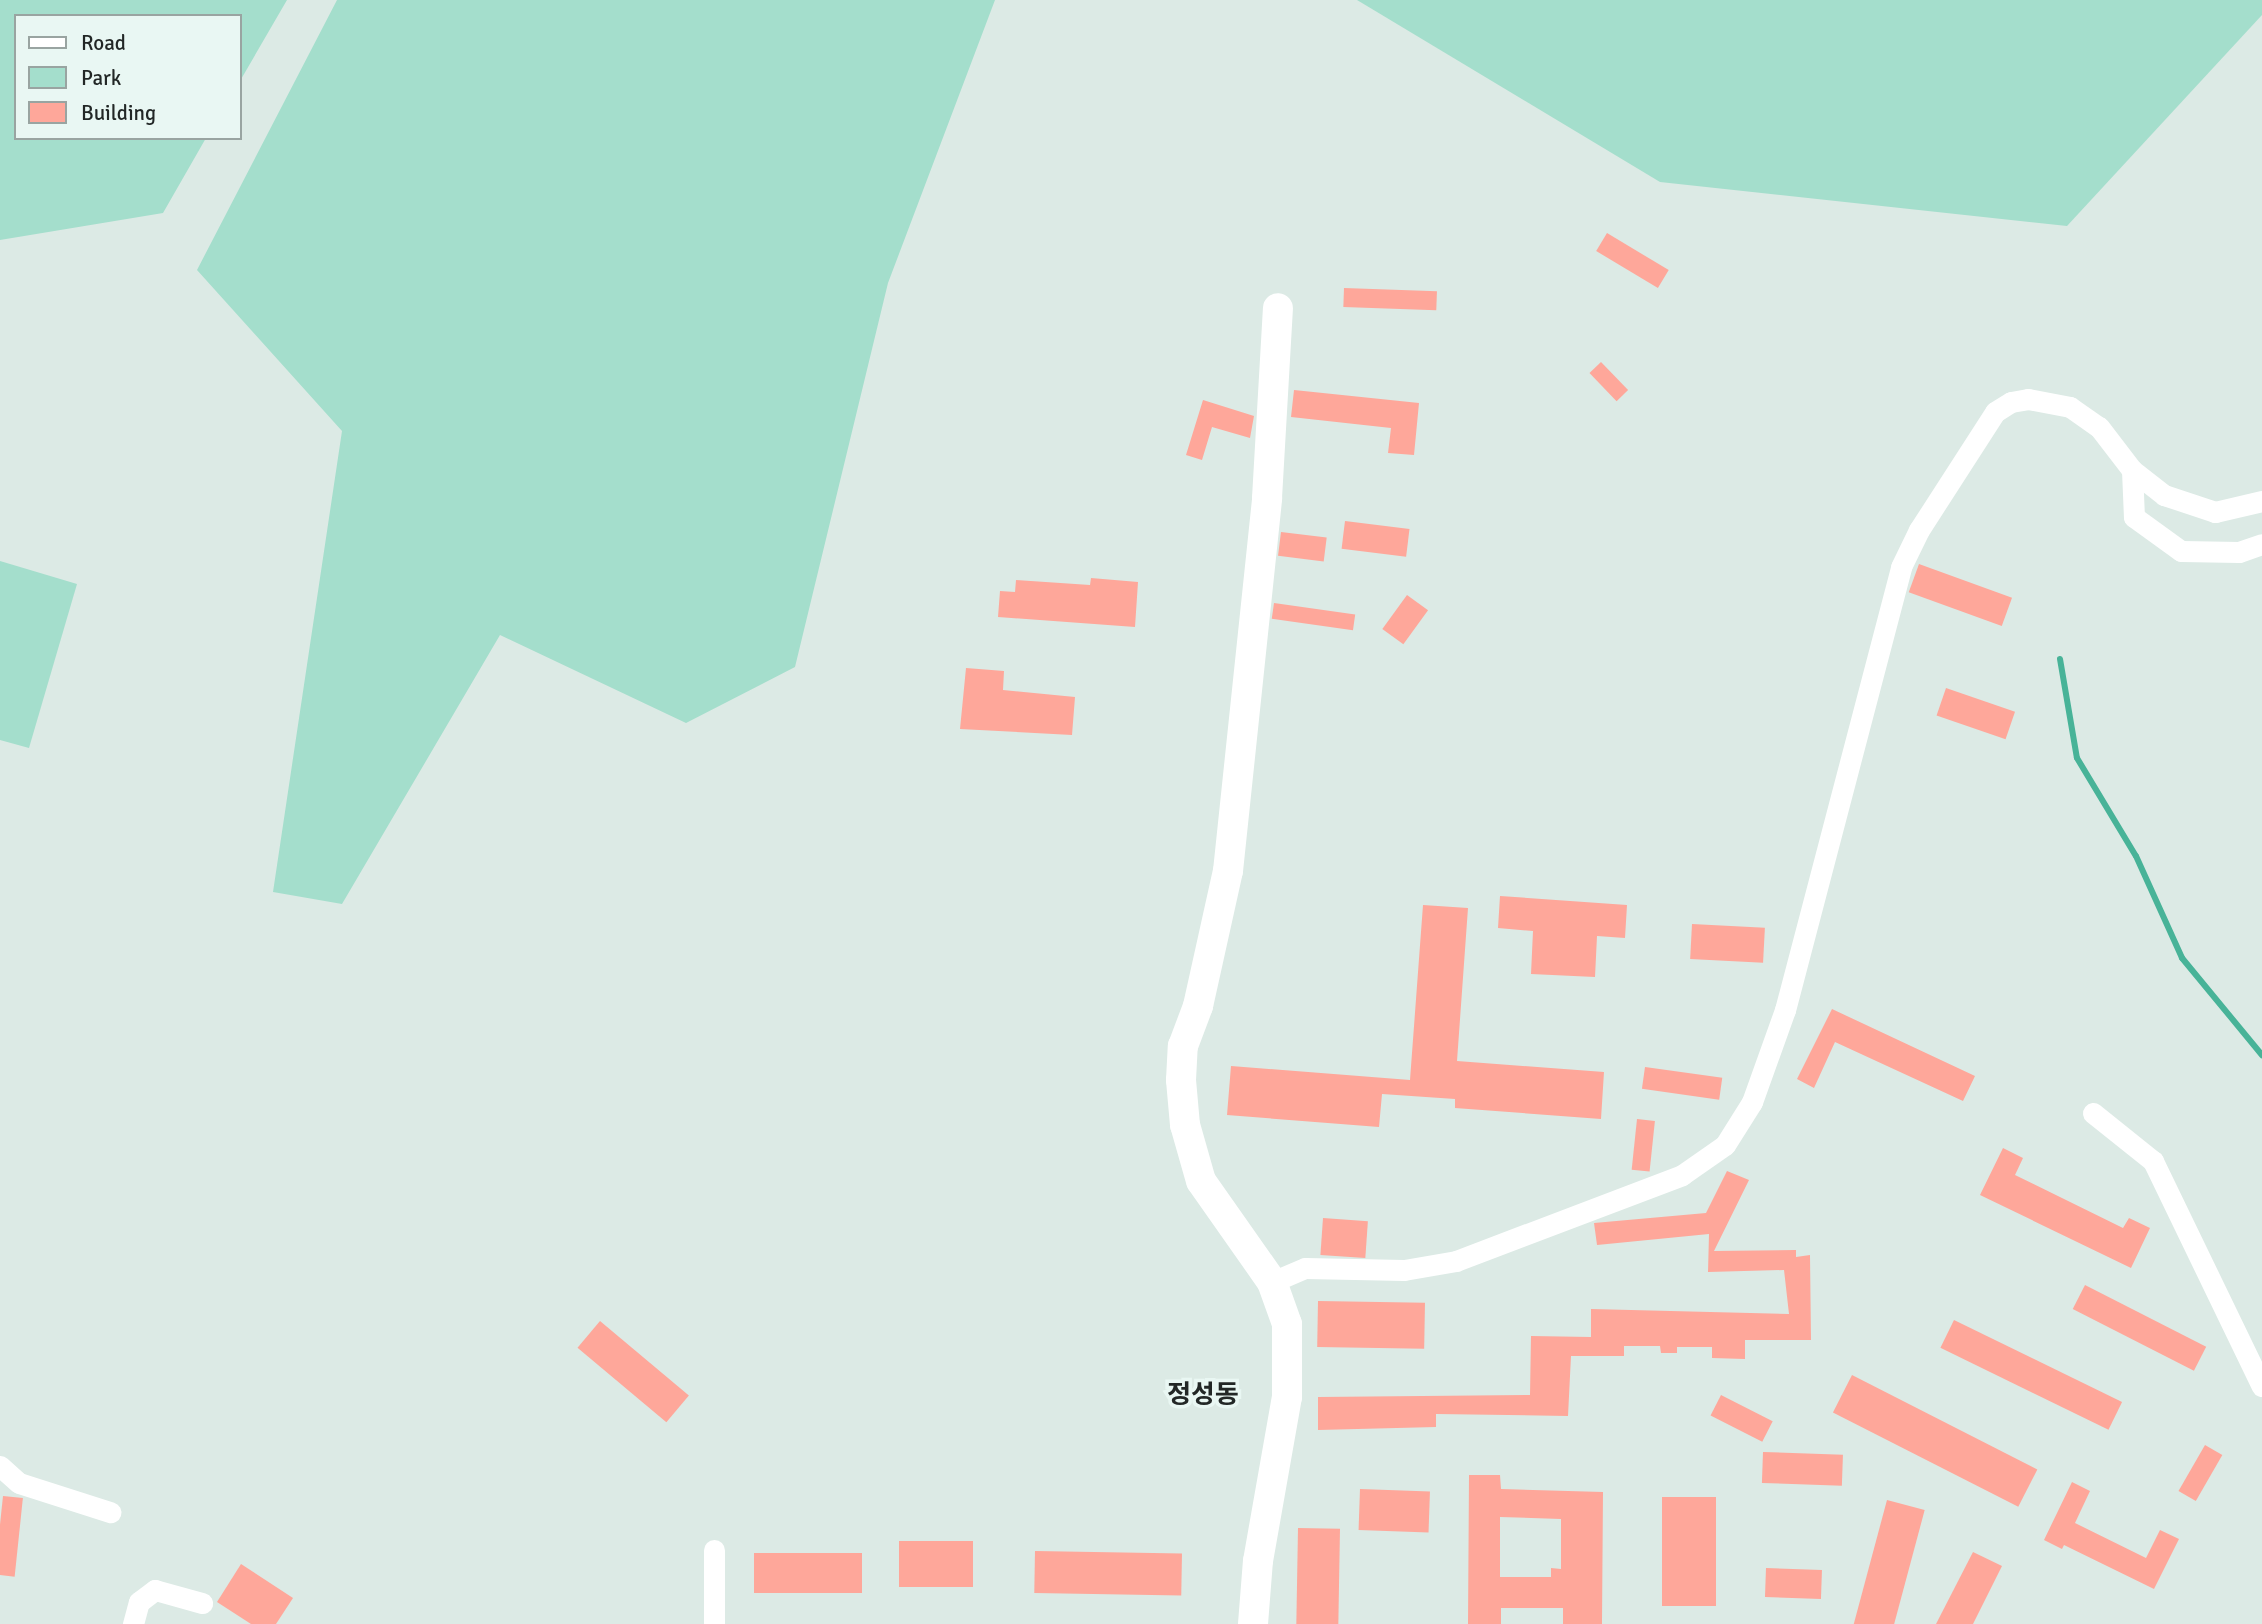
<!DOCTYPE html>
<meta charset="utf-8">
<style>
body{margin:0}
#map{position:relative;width:2262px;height:1624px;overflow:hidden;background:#dceae5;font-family:Signika,"Noto Sans KR",sans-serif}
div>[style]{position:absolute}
.green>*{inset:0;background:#a4decc}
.stream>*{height:6px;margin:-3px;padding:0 3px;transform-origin:3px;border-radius:3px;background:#48b398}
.building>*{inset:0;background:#fea79a;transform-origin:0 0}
.street>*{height:21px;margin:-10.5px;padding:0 10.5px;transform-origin:10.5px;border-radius:10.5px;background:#fff}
.secondary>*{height:30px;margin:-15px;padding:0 15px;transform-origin:15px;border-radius:15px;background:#fff}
span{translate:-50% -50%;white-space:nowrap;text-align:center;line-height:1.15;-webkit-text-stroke:7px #e9f7f3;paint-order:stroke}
.neighbourhood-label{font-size:26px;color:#222726;font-weight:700}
.legend{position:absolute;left:14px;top:14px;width:228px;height:126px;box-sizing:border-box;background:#e9f7f3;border:2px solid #99a4a1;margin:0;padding:9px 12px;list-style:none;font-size:21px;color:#222726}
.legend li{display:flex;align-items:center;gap:14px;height:35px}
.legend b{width:35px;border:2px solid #99a4a1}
</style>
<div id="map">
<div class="green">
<i style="clip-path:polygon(0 0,287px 0,240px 81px,240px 16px,16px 16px,16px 138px,206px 138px,163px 213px,0 240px)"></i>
<i style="clip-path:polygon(337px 0,995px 0,888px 283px,795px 667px,686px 723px,500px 635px,342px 904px,273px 892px,342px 431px,197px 270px)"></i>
<i style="clip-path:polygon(1357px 0,2262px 0,2262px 15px,2067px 226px,1660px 182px)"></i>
<i style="clip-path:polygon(0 561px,77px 584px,29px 748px,0 740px)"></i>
</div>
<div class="stream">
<i style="left:2060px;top:659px;width:100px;rotate:80.3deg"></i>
<i style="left:2077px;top:758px;width:114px;rotate:59deg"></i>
<i style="left:2136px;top:856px;width:112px;rotate:65.7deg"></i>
<i style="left:2182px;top:958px;width:126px;rotate:50.5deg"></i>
</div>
<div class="building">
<i style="left:1607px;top:233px;width:72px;height:21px;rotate:31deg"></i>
<i style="left:1344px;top:288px;width:93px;height:19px;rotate:2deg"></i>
<i style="left:1601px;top:362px;width:39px;height:16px;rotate:46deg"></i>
<i style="clip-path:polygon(1294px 390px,1419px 403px,1414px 455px,1388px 453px,1391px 428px,1291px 417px)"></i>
<i style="clip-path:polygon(1203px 400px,1254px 416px,1250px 438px,1212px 427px,1202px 460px,1186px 455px)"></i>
<i style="left:1345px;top:521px;width:65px;height:28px;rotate:7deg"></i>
<i style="left:1281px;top:532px;width:46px;height:24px;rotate:7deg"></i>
<i style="left:1919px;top:564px;width:99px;height:30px;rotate:20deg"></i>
<i style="clip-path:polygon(1091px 578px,1138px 582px,1135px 627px,998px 617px,1000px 591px,1015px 592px,1016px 580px,1090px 585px)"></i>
<i style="left:1407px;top:595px;width:26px;height:42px;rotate:36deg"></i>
<i style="left:1274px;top:603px;width:82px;height:16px;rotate:8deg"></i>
<i style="clip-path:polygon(966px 668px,1004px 671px,1003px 690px,1075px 697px,1072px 735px,960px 729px)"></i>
<i style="left:1946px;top:688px;width:73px;height:29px;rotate:19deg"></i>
<i style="clip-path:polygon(1500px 896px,1627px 905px,1625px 938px,1597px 936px,1595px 977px,1531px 974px,1533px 931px,1498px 928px)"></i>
<i style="clip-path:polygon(1423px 905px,1468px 908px,1457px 1061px,1604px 1072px,1601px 1119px,1455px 1108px,1455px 1099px,1382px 1094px,1379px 1127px,1227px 1115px,1231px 1066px,1410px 1080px)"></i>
<i style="left:1692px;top:924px;width:73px;height:35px;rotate:3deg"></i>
<i style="clip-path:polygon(1832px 1009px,1975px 1076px,1963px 1101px,1835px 1042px,1814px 1088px,1797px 1079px)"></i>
<i style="left:1645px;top:1067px;width:78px;height:22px;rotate:8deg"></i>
<i style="left:1637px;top:1119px;width:18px;height:51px;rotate:6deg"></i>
<i style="clip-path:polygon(2003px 1148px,2023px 1158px,2015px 1175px,2123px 1228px,2129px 1218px,2150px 1228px,2131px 1268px,1980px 1195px)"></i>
<i style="clip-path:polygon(1727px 1171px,1749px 1180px,1714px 1251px,1796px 1250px,1796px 1257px,1810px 1255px,1811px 1340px,1745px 1340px,1745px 1359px,1712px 1358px,1712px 1347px,1677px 1347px,1677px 1353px,1661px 1353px,1660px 1346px,1624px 1346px,1624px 1356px,1571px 1356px,1568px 1416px,1436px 1414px,1436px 1427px,1318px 1430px,1318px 1397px,1530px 1395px,1531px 1336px,1591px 1337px,1591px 1309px,1789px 1314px,1784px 1270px,1708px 1272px,1709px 1234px,1597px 1245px,1594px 1223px,1706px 1213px)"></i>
<i style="left:1323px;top:1218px;width:45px;height:37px;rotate:4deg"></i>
<i style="left:2085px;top:1285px;width:136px;height:27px;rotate:27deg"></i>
<i style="left:1318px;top:1301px;width:107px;height:46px;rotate:1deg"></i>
<i style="left:1954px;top:1320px;width:187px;height:31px;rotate:26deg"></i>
<i style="left:600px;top:1321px;width:116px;height:35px;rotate:40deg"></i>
<i style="left:1852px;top:1375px;width:208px;height:42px;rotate:27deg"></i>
<i style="left:1721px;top:1395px;width:58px;height:23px;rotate:27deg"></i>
<i style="left:2205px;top:1445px;width:20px;height:53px;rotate:30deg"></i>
<i style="left:1763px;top:1452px;width:80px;height:31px;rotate:2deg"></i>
<i style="clip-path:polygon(evenodd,1469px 1475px,1500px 1475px,1501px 1489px,1603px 1492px,1602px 1624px,1563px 1624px,1563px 1608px,1501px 1608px,1501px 1624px,1468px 1624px,1469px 1475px,1500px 1517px,1561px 1519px,1561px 1569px,1551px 1568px,1551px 1577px,1500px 1577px,1500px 1517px)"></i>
<i style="clip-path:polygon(2072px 1482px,2090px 1491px,2075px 1523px,2146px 1558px,2160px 1530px,2179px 1539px,2154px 1589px,2064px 1545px,2062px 1549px,2044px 1540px)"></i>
<i style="left:1360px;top:1489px;width:70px;height:41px;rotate:2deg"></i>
<i style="left:3px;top:1496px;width:20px;height:79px;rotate:6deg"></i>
<i style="left:1662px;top:1497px;width:54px;height:109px"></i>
<i style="left:1887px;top:1500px;width:39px;height:129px;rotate:15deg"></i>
<i style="left:1298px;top:1528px;width:42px;height:96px;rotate:1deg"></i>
<i style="left:973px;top:1541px;width:46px;height:74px;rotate:90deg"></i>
<i style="left:1035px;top:1551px;width:147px;height:42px;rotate:1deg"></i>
<i style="clip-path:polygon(1973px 1552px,2002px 1566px,1973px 1624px,1936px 1624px)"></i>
<i style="left:754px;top:1553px;width:108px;height:40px"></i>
<i style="clip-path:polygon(241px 1564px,293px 1598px,276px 1624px,251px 1624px,217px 1602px)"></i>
<i style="left:1766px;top:1568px;width:56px;height:29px;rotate:2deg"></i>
</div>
<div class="street">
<i style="left:2132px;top:470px;width:47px;rotate:87.6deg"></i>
<i style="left:2134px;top:517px;width:58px;rotate:35.9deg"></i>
<i style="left:2181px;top:551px;width:58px;rotate:1deg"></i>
<i style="left:2239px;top:552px;width:24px;rotate:-19deg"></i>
<i style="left:2093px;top:1113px;width:77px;rotate:38.7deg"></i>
<i style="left:2153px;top:1161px;width:250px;rotate:64.2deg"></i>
<i style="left:1272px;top:1282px;width:36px;rotate:-23deg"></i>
<i style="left:1305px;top:1268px;width:99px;rotate:1.2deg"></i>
<i style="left:1404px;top:1270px;width:53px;rotate:-9.8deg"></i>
<i style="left:1456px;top:1261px;width:242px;rotate:-20.8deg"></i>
<i style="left:1682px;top:1175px;width:52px;rotate:-34.9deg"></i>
<i style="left:1725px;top:1145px;width:51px;rotate:-57.9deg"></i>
<i style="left:1752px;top:1102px;width:98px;rotate:-70.3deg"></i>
<i style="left:1785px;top:1010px;width:458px;rotate:-75.3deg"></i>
<i style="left:1901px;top:567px;width:41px;rotate:-64.1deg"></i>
<i style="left:1919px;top:530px;width:140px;rotate:-57.2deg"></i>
<i style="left:1995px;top:412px;width:19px;rotate:-32deg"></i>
<i style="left:2011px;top:402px;width:17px;rotate:-10deg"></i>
<i style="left:2028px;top:399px;width:43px;rotate:10.8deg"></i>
<i style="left:2070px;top:407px;width:35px;rotate:35deg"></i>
<i style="left:2099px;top:427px;width:54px;rotate:52.5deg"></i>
<i style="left:2132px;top:470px;width:41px;rotate:38deg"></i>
<i style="left:2164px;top:495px;width:54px;rotate:18.4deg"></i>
<i style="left:2215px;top:512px;width:48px;rotate:-13.2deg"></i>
<i style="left:0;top:1466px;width:25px;rotate:42deg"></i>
<i style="left:19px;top:1483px;width:96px;rotate:17.7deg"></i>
<i style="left:714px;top:1550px;width:74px;rotate:90deg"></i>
<i style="left:133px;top:1624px;width:23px;rotate:-75deg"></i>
<i style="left:139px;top:1602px;width:20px;rotate:-37deg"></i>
<i style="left:155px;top:1590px;width:49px;rotate:15.5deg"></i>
</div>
<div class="secondary">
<i style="left:1253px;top:1624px;width:63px;rotate:-85.5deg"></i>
<i style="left:1258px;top:1561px;width:167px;rotate:-80deg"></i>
<i style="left:1287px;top:1397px;width:73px;rotate:-90deg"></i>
<i style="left:1287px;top:1324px;width:45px;rotate:-109.7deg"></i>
<i style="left:1272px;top:1282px;width:123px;rotate:-125.1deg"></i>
<i style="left:1201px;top:1181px;width:58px;rotate:-105.9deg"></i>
<i style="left:1185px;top:1125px;width:45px;rotate:-95.1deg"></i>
<i style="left:1181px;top:1080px;width:34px;rotate:-87deg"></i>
<i style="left:1183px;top:1046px;width:43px;rotate:-69.4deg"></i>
<i style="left:1198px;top:1006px;width:138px;rotate:-77.5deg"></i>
<i style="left:1228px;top:871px;width:375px;rotate:-84deg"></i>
<i style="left:1267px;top:498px;width:190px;rotate:-86.7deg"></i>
</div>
<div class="neighbourhood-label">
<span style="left:1203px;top:1396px">정성동</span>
</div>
<ul class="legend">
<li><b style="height:9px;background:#fff"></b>Road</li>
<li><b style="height:19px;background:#a4decc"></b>Park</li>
<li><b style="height:19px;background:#fea79a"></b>Building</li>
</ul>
</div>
